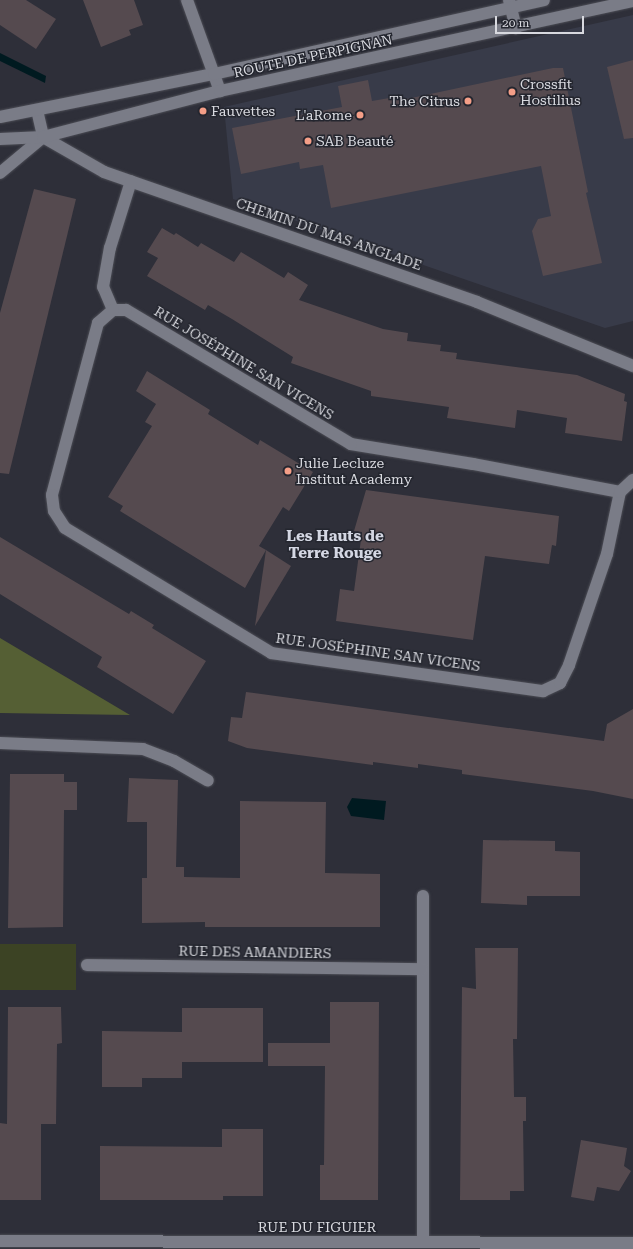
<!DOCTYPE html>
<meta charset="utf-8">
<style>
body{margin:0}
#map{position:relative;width:633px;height:1249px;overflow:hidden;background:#2e2f39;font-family:"Roboto Serif",serif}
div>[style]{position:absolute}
.built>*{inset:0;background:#383b49}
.green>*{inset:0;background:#3c4324;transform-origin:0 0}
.forest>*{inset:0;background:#555f34}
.water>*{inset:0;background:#001a20}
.building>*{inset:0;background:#554a4f}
.roads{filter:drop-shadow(0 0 1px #4c4d55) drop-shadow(0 0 1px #4c4d55)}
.minor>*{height:12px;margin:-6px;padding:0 6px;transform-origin:6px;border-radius:6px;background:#7a7c87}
.tertiary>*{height:12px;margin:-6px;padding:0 6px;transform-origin:6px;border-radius:6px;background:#7a7c87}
.dots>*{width:11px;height:11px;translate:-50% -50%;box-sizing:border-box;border:2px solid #24262f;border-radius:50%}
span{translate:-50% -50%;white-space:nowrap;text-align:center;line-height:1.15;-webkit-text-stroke:3px #24262f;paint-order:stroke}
.street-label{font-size:14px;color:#d8d9df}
.poi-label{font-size:14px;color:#d8d9df}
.left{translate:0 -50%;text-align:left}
.right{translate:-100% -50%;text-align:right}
.neighbourhood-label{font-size:15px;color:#d4d7e3;font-weight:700}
.scale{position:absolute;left:495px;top:16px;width:89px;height:18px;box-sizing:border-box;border:2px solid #d8d9df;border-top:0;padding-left:5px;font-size:12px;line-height:14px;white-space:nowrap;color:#d8d9df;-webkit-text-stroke:3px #24262f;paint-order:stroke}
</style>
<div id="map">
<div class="built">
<i style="clip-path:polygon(633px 15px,633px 321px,605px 328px,233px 199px,224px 107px)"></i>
</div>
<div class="green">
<i style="left:76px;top:944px;width:46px;height:76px;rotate:90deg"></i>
</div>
<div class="forest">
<i style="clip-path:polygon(0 638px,130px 715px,0 713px)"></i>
</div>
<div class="water">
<i style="clip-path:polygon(0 53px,46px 76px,45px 83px,0 61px)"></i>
<i style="clip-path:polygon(352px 798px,386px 801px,384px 820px,351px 816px,347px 807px)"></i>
</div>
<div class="building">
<i style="clip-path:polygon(0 0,26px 0,56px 19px,36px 49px,0 25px)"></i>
<i style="clip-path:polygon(83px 0,134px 0,143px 25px,129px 30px,131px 35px,101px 47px)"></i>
<i style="clip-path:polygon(633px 60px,633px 138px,624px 139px,607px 67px)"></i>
<i style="clip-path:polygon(553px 68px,563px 68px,588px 192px,586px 193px,602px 263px,543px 276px,532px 231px,538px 219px,551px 216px,541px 166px,331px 208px,323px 165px,300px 169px,299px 162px,241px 174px,232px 128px,342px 107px,338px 86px,368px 80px,372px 101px,401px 96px,402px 100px)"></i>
<i style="clip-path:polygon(34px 189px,76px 199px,9px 474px,0 473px,0 313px)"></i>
<i style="clip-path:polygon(162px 228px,174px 235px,176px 233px,198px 247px,201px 243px,234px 262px,241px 252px,284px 278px,288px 272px,308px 285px,299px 300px,383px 329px,408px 333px,407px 341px,441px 345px,440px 351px,457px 353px,456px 359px,577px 375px,625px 394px,624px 401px,627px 402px,622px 441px,565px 433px,567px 418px,517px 410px,515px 428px,447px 418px,449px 407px,371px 396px,371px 391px,291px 363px,293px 357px,232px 319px,208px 305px,205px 310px,147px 276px,158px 258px,147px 252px)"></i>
<i style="clip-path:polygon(147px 371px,210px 410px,208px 414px,258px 445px,260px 440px,313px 472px,289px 511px,283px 507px,259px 546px,266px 550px,245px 588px,120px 511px,123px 506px,108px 497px,152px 426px,145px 422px,156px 404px,136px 391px)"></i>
<i style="clip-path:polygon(366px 490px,559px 516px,556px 546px,552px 545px,549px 564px,485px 556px,473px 640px,336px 621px,340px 589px,354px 591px,362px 532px,354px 531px)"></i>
<i style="clip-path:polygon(0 537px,129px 614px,131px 611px,154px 625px,152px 628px,206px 661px,173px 714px,97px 667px,102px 657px,0 594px)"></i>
<i style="clip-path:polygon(266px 550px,291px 566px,255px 626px)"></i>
<i style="clip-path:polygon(246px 692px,604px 741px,607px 724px,633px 709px,633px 799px,593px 791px,462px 774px,462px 770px,418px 764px,418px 768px,373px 762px,373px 765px,247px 748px,228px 741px,231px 717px,242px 718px)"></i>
<i style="clip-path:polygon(10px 774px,64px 774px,64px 782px,77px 782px,77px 810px,64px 810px,63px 927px,8px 928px)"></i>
<i style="clip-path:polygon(129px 778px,178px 780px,176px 867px,184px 867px,184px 877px,240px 878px,240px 801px,326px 802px,325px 873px,380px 874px,380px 927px,205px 927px,205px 922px,142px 923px,142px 878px,147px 878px,147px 822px,127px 822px)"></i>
<i style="clip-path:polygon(483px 840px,555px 841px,555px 851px,580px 852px,580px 896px,527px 896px,527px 905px,481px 903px)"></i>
<i style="clip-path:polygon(475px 948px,518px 948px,517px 1039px,513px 1039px,514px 1097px,526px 1097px,526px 1121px,523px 1121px,524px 1191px,510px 1191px,510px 1200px,460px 1200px,462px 987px,476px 989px)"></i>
<i style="clip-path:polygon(330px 1002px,379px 1002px,378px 1200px,320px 1200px,320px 1165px,324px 1165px,325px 1066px,268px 1066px,268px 1043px,330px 1043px)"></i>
<i style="clip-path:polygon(8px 1007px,61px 1007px,62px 1043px,57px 1044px,56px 1124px,41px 1124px,41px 1200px,0 1200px,0 1123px,7px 1124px)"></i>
<i style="clip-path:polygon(182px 1008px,263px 1008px,263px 1062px,182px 1062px,182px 1078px,142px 1078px,142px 1087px,102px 1087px,102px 1031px,182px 1032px)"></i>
<i style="clip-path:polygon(222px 1129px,263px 1129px,263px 1196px,223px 1196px,223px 1200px,100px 1200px,100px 1146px,222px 1147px)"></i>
<i style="clip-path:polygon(581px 1140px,627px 1148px,624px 1166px,631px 1171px,619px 1191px,597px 1187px,594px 1201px,571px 1197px)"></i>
</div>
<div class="roads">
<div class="minor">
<i style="left:187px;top:0;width:97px;rotate:70.1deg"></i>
<i style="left:509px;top:0;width:29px;rotate:76deg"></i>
<i style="left:37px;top:110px;width:28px;rotate:77deg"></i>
<i style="left:43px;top:137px;width:70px;rotate:29.8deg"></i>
<i style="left:104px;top:172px;width:395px;rotate:19.2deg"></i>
<i style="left:477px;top:302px;width:169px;rotate:22.3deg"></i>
<i style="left:0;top:173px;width:56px;rotate:-39.9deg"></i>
<i style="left:113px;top:310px;width:25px;rotate:-113deg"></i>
<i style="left:103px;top:287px;width:40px;rotate:-80deg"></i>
<i style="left:110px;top:248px;width:70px;rotate:-72.6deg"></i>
<i style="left:620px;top:492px;width:150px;rotate:-169.2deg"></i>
<i style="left:473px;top:464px;width:124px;rotate:-170.7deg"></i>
<i style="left:351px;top:444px;width:262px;rotate:-149.2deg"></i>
<i style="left:126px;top:310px;width:13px;rotate:180deg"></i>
<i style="left:113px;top:310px;width:20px;rotate:139deg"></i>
<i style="left:98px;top:323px;width:178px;rotate:105deg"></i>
<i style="left:52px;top:495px;width:16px;rotate:83deg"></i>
<i style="left:54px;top:511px;width:20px;rotate:57deg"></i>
<i style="left:65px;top:528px;width:241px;rotate:31.2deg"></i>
<i style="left:271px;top:653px;width:275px;rotate:8deg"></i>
<i style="left:543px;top:691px;width:19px;rotate:-25deg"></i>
<i style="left:560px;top:683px;width:20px;rotate:-63deg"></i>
<i style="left:569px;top:665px;width:117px;rotate:-71.1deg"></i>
<i style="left:607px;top:554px;width:63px;rotate:-78.2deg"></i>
<i style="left:620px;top:492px;width:18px;rotate:-43deg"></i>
<i style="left:0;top:743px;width:143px;rotate:2.4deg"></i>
<i style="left:143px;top:749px;width:33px;rotate:21deg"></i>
<i style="left:174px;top:761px;width:39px;rotate:30deg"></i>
<i style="left:423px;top:896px;width:346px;rotate:90deg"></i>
<i style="left:87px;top:965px;width:335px;rotate:0.7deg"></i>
<i style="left:0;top:1241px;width:633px;rotate:0.18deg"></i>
</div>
<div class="tertiary">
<i style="left:0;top:117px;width:218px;rotate:-11.4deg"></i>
<i style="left:214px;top:74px;width:338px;rotate:-12.6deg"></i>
<i style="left:0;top:139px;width:43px;rotate:-2.7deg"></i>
<i style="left:43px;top:137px;width:183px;rotate:-14.6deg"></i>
<i style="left:220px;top:91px;width:423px;rotate:-12.3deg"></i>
</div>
</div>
<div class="dots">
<i style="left:512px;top:92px;background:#f49e87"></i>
<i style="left:468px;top:101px;background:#f49e87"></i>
<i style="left:203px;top:111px;background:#f49e87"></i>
<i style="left:360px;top:115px;background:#f49e87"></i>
<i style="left:308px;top:141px;background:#f49e87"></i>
<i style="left:288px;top:471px;background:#f49e87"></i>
</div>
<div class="street-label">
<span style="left:313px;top:56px;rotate:-12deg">ROUTE DE PERPIGNAN</span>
<span style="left:329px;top:234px;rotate:19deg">CHEMIN DU MAS ANGLADE</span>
<span style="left:244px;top:363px;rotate:31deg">RUE JOSÉPHINE SAN VICENS</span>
<span style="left:378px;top:652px;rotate:8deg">RUE JOSÉPHINE SAN VICENS</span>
<span style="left:255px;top:952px;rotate:1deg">RUE DES AMANDIERS</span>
<span style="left:317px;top:1227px">RUE DU FIGUIER</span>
</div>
<div class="poi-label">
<span class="left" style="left:520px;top:92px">Crossfit<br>Hostilius</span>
<span class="right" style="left:460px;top:101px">The Citrus</span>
<span class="left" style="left:211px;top:111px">Fauvettes</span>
<span class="right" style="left:352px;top:115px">L'aRome</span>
<span class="left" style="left:316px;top:141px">SAB Beauté</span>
<span class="left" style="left:296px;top:471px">Julie Lecluze<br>Institut Academy</span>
</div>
<div class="neighbourhood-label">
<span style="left:335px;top:545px">Les Hauts de<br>Terre Rouge</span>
</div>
<div class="scale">20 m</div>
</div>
